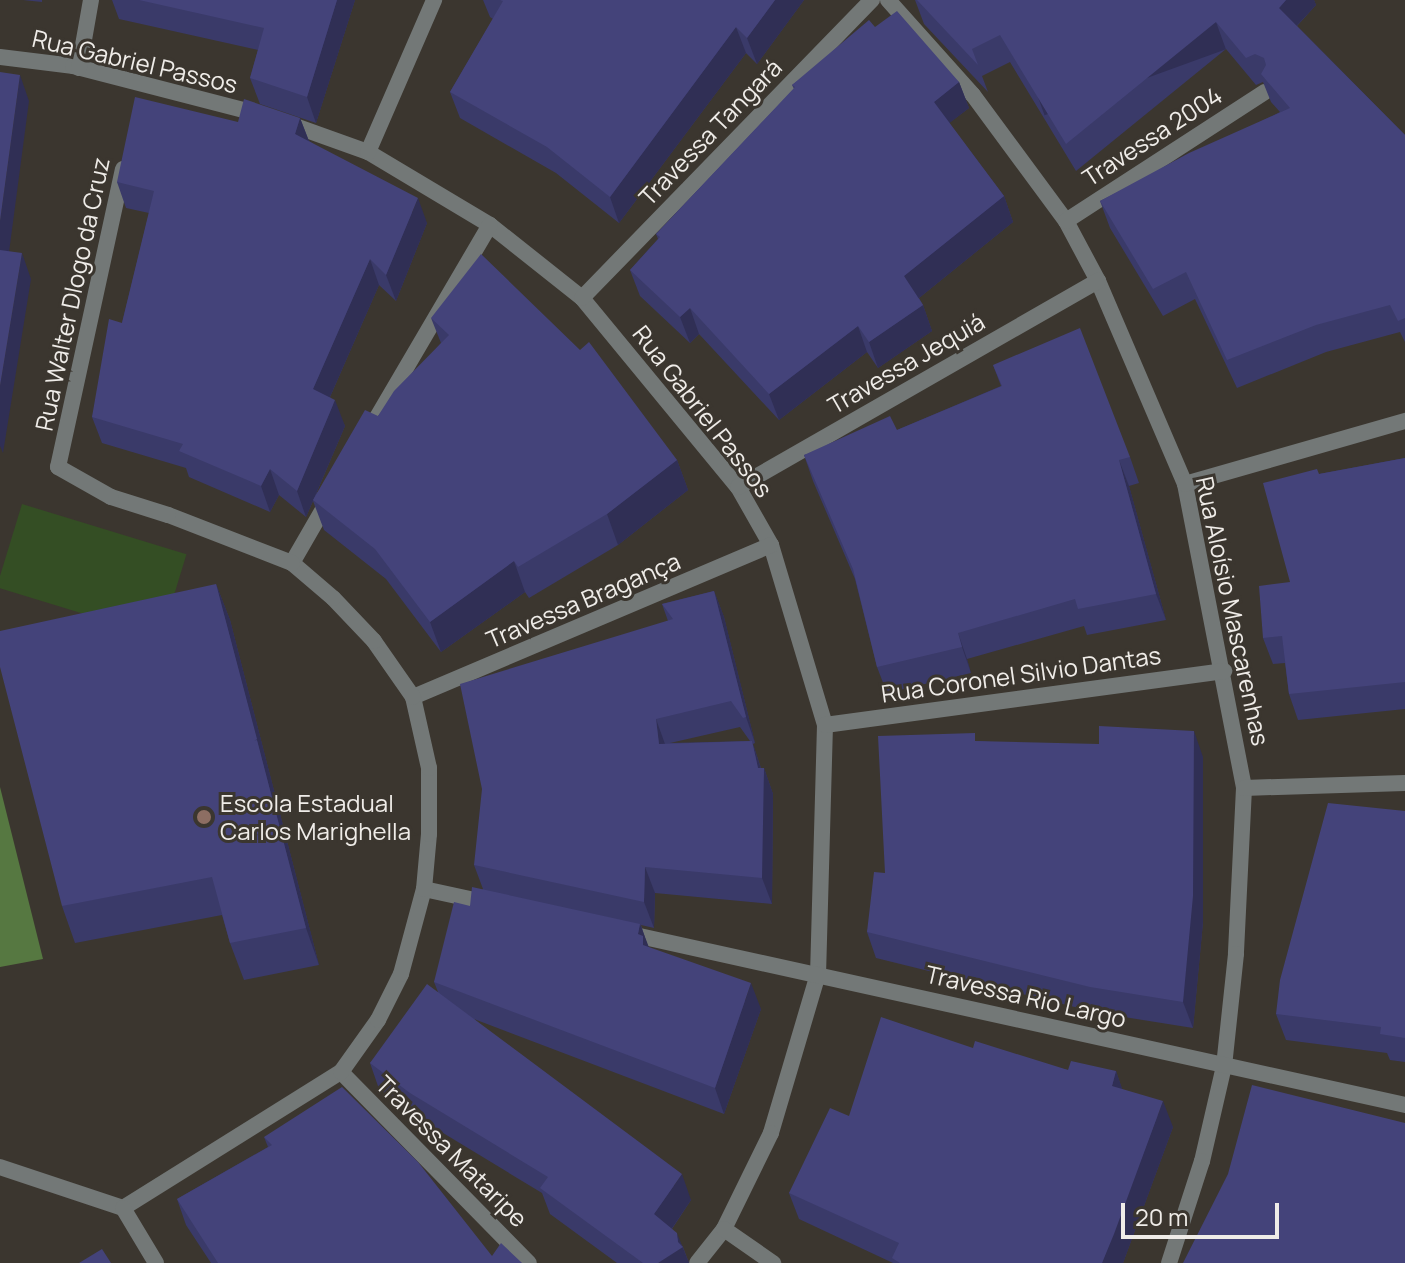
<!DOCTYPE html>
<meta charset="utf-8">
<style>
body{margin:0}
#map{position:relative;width:1405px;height:1263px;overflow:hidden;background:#3b362f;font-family:Manrope,sans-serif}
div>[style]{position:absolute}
.green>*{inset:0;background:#344e24;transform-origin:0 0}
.forest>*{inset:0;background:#567841}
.street>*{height:16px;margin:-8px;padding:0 8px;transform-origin:8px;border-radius:8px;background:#737877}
.wall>*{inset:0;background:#3a3a69}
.shaded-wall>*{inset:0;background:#302f55;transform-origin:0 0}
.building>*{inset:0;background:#44437a}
.dots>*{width:22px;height:22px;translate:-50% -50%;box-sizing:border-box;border:4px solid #3b362f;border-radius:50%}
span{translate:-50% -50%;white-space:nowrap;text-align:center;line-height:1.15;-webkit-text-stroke:6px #3b362f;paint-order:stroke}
.street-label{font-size:24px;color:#efece8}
.poi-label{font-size:24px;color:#efece8}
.left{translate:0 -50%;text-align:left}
.scale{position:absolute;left:1121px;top:1203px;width:158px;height:36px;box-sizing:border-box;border:4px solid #efece8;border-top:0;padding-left:10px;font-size:24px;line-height:28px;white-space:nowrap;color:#efece8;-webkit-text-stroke:6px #3b362f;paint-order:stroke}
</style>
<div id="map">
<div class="green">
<i style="left:22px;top:504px;width:172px;height:87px;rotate:17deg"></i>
</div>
<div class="forest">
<i style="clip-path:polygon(0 787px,43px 959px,0 967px)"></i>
</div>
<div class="street">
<i style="left:888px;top:0;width:127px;rotate:48.2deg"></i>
<i style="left:973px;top:95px;width:157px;rotate:53.6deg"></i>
<i style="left:1066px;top:221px;width:68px;rotate:61.9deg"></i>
<i style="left:1098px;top:281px;width:221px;rotate:66.8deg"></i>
<i style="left:1185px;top:484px;width:310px;rotate:79deg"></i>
<i style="left:1244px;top:788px;width:166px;rotate:92.8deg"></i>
<i style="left:1236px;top:954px;width:113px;rotate:96.1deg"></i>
<i style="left:1224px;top:1066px;width:98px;rotate:103deg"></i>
<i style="left:1202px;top:1161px;width:107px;rotate:107.9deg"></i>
<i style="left:0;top:57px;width:74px;rotate:7deg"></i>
<i style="left:73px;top:66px;width:195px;rotate:14.5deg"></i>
<i style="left:79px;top:68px;width:69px;rotate:-80deg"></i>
<i style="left:284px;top:122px;width:89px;rotate:19.7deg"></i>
<i style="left:368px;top:152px;width:142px;rotate:30.9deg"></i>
<i style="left:490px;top:225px;width:117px;rotate:38.4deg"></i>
<i style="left:582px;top:298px;width:245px;rotate:50.5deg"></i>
<i style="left:738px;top:487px;width:67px;rotate:60.4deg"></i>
<i style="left:771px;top:545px;width:188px;rotate:73.3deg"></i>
<i style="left:825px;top:725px;width:249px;rotate:91.6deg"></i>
<i style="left:818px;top:974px;width:166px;rotate:106.5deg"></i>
<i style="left:771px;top:1133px;width:107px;rotate:116.1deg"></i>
<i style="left:724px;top:1229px;width:43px;rotate:128.5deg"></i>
<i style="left:368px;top:152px;width:166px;rotate:-66.5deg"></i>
<i style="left:1066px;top:221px;width:237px;rotate:-33deg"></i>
<i style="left:582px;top:298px;width:416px;rotate:-45.8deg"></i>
<i style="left:369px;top:431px;width:239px;rotate:-59.6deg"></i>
<i style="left:1185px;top:484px;width:229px;rotate:-16deg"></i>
<i style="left:738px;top:487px;width:415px;rotate:-29.8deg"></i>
<i style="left:292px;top:563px;width:74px;rotate:-60deg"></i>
<i style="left:413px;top:697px;width:389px;rotate:-23deg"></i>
<i style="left:825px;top:725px;width:403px;rotate:-7.7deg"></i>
<i style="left:1244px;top:788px;width:161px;rotate:-1.8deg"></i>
<i style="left:424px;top:889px;width:66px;rotate:12.2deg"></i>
<i style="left:626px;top:933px;width:798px;rotate:12.45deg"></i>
<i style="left:341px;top:1072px;width:268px;rotate:45.5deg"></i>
<i style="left:0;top:1167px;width:130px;rotate:18.4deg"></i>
<i style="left:123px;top:1208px;width:257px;rotate:-32deg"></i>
<i style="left:341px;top:1072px;width:64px;rotate:-54.6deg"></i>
<i style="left:378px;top:1020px;width:51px;rotate:-63.4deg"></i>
<i style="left:401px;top:974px;width:88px;rotate:-74.9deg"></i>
<i style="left:424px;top:889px;width:55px;rotate:-84.8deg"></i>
<i style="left:429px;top:834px;width:66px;rotate:-90deg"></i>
<i style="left:429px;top:768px;width:73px;rotate:-102.7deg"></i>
<i style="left:413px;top:697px;width:68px;rotate:-124.9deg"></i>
<i style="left:374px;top:641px;width:59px;rotate:-133.6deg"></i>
<i style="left:333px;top:598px;width:54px;rotate:-139.5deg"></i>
<i style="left:292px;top:563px;width:133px;rotate:-158.8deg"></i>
<i style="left:168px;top:515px;width:60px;rotate:-162.5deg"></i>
<i style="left:111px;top:497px;width:61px;rotate:-150.5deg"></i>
<i style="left:58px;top:467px;width:305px;rotate:-77.7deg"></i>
<i style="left:123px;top:1208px;width:64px;rotate:59deg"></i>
<i style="left:724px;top:1229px;width:60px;rotate:34.8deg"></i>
</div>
<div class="wall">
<i style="clip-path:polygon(23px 0,42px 0,42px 2px)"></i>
<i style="clip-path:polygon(112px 0,355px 0,316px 123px,260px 104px,250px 78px,258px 50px,119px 19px)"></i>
<i style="clip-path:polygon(483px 0,804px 0,757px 64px,746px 53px,619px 223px,556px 173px,460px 118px,450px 92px,493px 19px,490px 17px)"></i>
<i style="clip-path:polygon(915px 0,1314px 0,1316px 5px,1297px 26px,1405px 135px,1405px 342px,1400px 332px,1326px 352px,1237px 388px,1195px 299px,1163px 316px,1110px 228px,1100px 201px,1280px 112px,1271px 102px,1263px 82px,1256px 85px,1226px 49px,1076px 171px,1010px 62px,982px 76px,988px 92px,924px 24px)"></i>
<i style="clip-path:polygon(875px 27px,959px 82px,969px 108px,949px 123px,1004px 196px,1013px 222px,919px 298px,923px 305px,932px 331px,878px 368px,867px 352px,779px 420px,699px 334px,690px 343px,640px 296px,630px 270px,658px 239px,656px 234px,794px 89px,792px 85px)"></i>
<i style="clip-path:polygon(300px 118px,309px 141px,427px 223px,396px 301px,379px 285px,330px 397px,345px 426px,316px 494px,378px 416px,441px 343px,431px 318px,677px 460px,688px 490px,618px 545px,529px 598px,525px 592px,441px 652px,386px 579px,324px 530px,313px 501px,306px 517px,279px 495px,270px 512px,189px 477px,186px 468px,102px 443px,92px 417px,122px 323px,149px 213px,126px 208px,117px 182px,238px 122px)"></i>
<i style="clip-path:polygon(993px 365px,1130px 457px,1139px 483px,1129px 486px,1166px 620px,1087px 635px,1084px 626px,967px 659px,971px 673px,887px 693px,877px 667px,855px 579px,813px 481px,804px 455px,897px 430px,1001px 386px)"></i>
<i style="clip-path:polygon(1405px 458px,1405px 709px,1298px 720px,1289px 694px,1285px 663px,1273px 664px,1263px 638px,1290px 582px,1319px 474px)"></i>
<i style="clip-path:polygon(216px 584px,230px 620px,319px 965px,244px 980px,230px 943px,222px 915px,75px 943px,62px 906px)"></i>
<i style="clip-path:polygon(evenodd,714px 591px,724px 617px,755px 743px,753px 744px,761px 768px,764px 768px,773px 794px,772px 904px,655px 893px,654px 928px,641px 925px,648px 947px,761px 1009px,724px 1114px,474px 1019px,691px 1200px,672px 1229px,683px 1247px,689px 1263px,617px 1263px,550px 1214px,542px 1193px,420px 1119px,379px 1089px,370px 1063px,438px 992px,434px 982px,470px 906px,483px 889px,474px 865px,668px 621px,662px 604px,714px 591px,740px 727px,750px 741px,670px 743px,740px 727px)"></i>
<i style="clip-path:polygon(977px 741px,1203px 757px,1203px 922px,1193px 1028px,1099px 1013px,876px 958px,867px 932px,885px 873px)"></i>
<i style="clip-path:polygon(1405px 811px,1405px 1062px,1390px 1060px,1387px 1053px,1286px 1040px,1276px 1014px)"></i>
<i style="clip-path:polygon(973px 1048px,1068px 1070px,1116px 1071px,1122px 1089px,1173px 1127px,1123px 1263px,893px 1263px,799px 1219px,789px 1193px,849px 1116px)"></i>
<i style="clip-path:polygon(264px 1137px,492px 1256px,522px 1263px,211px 1263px,186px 1225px,177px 1199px,268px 1147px)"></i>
</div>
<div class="shaded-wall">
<i style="clip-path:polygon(337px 0,355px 0,316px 123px,307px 97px)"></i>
<i style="clip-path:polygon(775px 0,804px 0,757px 64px,747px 38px)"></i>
<i style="clip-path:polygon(1286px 0,1314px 0,1316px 5px,1288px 35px,1279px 8px)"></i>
<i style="left:1216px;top:22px;width:29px;height:193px;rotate:70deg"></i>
<i style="clip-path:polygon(736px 27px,746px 53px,619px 223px,610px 197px)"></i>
<i style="clip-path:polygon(20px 75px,29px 101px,6px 275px,0 259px,0 221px)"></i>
<i style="clip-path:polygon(959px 82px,969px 108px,943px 128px,934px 102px)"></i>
<i style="clip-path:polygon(300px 118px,310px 144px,295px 134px)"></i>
<i style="clip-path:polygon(1004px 196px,1013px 222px,914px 302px,904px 276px)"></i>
<i style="clip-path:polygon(418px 198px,427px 223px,396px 301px,386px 275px)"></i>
<i style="clip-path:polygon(22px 253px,31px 279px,3px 453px,0 446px,0 386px)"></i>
<i style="clip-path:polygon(370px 259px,379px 285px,322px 415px,313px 389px)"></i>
<i style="clip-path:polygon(923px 305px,932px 331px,878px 368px,869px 342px)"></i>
<i style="clip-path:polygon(690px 308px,699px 334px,690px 343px,680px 317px)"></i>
<i style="clip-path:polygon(858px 326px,867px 352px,779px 420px,769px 394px)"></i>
<i style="clip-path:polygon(335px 400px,345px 426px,306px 517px,297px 491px)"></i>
<i style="clip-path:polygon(677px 460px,688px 490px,618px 545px,607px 514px)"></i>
<i style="clip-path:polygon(1119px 460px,1129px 486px,1166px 620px,1156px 594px)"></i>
<i style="clip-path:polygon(270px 469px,279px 495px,270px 512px,261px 486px)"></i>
<i style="clip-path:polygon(514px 561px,525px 592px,441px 652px,430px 622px)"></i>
<i style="clip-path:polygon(216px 584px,230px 620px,319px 965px,306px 928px)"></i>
<i style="clip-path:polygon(714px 591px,724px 617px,755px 743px,746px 717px)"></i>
<i style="clip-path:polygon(958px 633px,967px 659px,971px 673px,962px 647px)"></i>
<i style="clip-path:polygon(656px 719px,665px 744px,659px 744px)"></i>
<i style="clip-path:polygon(1194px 731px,1203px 757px,1203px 922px,1193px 1028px,1183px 1002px)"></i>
<i style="clip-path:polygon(752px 741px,764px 778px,764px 768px,773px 794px,772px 904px,762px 878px,758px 768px)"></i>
<i style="clip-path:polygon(645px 867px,655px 893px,654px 928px,644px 902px)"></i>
<i style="clip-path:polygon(640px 924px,650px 950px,647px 960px,638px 934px)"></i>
<i style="clip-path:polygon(751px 983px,761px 1009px,724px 1114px,715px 1088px)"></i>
<i style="clip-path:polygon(1116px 1071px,1125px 1097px,1112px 1086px)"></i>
<i style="clip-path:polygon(1163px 1101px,1173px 1127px,1123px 1263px,1102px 1263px)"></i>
<i style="clip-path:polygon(682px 1174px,691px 1200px,664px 1240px,654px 1214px)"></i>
<i style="clip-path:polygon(677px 1233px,689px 1263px,658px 1263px,678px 1242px)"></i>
</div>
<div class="building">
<i style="clip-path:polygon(139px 0,337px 0,307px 97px,250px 78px,264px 28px)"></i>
<i style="clip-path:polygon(500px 0,775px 0,747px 38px,736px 27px,610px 197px,547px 147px,450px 92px,503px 1px)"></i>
<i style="clip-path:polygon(917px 0,1286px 0,1279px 8px,1405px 135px,1405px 318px,1398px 321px,1390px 305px,1316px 325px,1227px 360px,1186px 272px,1153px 289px,1100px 201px,1189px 153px,1290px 108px,1261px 74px,1266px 65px,1264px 58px,1255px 54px,1246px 58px,1216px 22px,1066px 144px,1000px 35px,972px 49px,978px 65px)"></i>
<i style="clip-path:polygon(897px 11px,959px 82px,934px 102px,1004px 196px,904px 276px,923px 305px,869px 342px,858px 326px,769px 394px,690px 308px,680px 317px,630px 270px,660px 237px,656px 234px,795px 87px,792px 85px,869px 20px,875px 27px)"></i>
<i style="clip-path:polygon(0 72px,20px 75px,0 221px)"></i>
<i style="clip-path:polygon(135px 97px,238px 122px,244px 99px,300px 118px,295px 134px,418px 198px,386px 275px,370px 259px,313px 389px,335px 400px,297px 491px,270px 469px,261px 486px,179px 451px,183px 444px,92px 417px,109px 319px,122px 323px,154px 191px,117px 182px)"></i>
<i style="clip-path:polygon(0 250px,22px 253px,0 386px)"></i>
<i style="clip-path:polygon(481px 254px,580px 350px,589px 342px,677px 460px,607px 514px,518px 567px,514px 561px,430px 622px,375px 549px,313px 500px,365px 410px,378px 416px,394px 391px,449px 335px,431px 318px)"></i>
<i style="clip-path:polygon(1080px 328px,1130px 457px,1119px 460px,1156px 594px,1078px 609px,1075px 599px,958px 633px,962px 647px,877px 667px,853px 569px,804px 455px,890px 416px,897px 430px,1002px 386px,993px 365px)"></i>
<i style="clip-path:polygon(1405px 458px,1405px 682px,1289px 694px,1282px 636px,1263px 638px,1259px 586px,1290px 582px,1263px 483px,1317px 469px,1319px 474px)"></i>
<i style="clip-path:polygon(216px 584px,257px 739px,254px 741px,257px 740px,306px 928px,230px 943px,212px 877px,62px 906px,0 667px,0 631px)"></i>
<i style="clip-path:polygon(714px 591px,746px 717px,743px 718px,731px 701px,656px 719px,659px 744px,752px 741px,758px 768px,764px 768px,762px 878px,645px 867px,644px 902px,474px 865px,482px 789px,460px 684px,673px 619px,662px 604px)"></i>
<i style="clip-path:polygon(1099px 726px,1194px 731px,1193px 896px,1183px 1002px,1090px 987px,867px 932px,874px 872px,885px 873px,878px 736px,975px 733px,975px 741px,1099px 744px)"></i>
<i style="clip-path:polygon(1328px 803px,1405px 811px,1405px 1038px,1380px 1034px,1381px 1027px,1276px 1014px,1280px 980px)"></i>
<i style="clip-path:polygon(472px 887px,640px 924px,638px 934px,643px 936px,643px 945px,751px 983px,715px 1088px,434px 982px,454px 902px,470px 906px)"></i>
<i style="clip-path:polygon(427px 984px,682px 1174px,654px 1214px,677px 1233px,678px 1242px,683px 1247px,658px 1263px,643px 1263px,540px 1188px,548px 1177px,410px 1093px,370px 1063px)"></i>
<i style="clip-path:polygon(881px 1017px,973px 1048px,975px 1041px,1068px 1070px,1071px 1061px,1116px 1071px,1112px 1086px,1163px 1101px,1114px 1234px,1102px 1263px,900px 1263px,892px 1258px,899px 1243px,789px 1193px,830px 1108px,849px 1116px)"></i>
<i style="clip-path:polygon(1252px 1085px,1405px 1123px,1405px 1263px,1183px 1263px,1228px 1174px)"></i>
<i style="clip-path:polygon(342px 1087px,418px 1162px,492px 1256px,501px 1243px,522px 1263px,218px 1263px,177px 1199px,272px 1145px,264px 1137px)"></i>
<i style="clip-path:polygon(102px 1249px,111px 1263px,79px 1263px)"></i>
</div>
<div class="dots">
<i style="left:204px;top:817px;background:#8d6e63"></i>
</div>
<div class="street-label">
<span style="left:135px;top:61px;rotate:13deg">Rua Gabriel Passos</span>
<span style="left:710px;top:132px;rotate:-46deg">Travessa Tangará</span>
<span style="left:1152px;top:136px;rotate:-33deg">Travessa 2004</span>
<span style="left:72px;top:294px;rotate:-78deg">Rua Walter Dlogo da Cruz</span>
<span style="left:906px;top:363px;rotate:-30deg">Travessa Jequiá</span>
<span style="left:703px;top:411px;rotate:52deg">Rua Gabriel Passos</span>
<span style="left:583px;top:600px;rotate:-23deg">Travessa Bragança</span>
<span style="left:1233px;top:611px;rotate:78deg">Rua Aloísio Mascarenhas</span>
<span style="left:1021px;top:674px;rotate:-8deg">Rua Coronel Silvio Dantas</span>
<span style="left:1026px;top:996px;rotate:13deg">Travessa Rio Largo</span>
<span style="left:452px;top:1151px;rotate:45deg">Travessa Mataripe</span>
</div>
<div class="poi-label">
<span class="left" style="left:220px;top:817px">Escola Estadual<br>Carlos Marighella</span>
</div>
<div class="scale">20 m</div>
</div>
